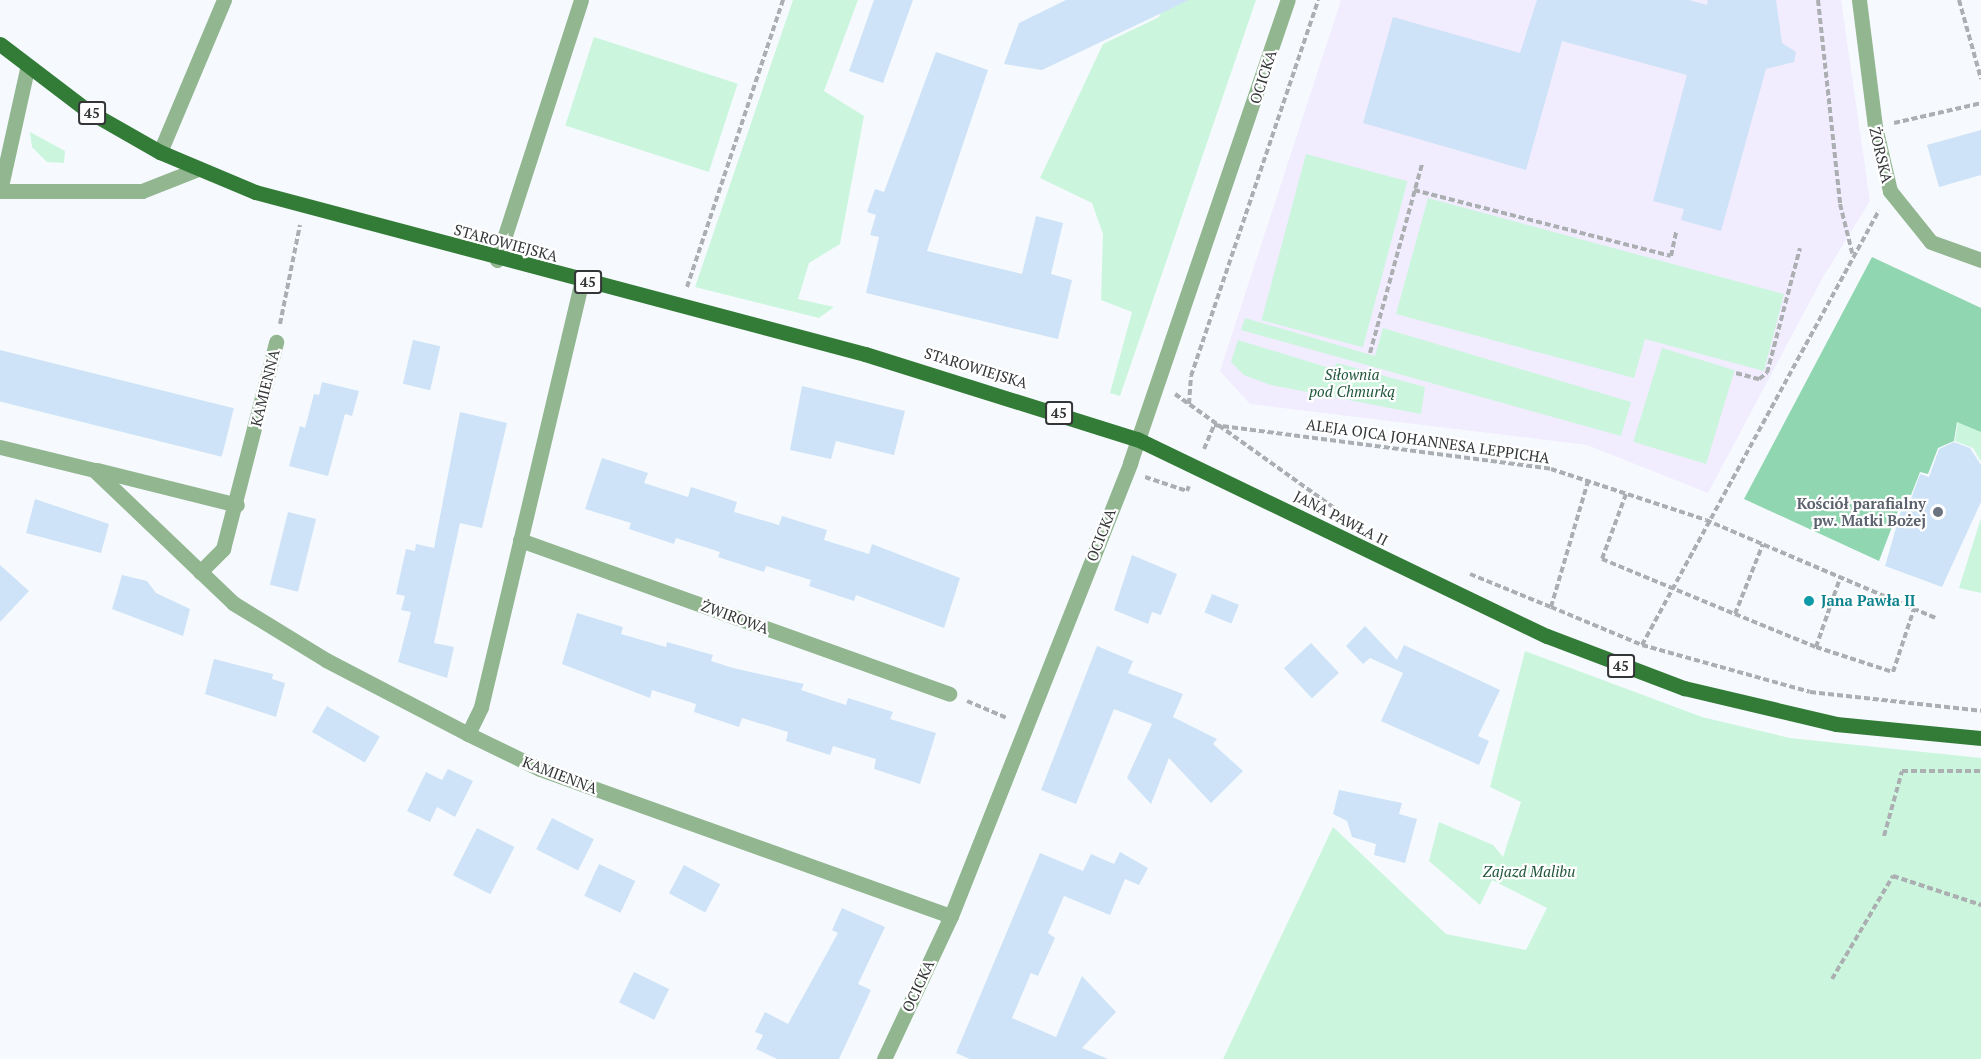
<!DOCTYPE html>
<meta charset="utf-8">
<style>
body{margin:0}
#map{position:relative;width:1981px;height:1059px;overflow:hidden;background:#f6fafe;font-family:"PT Serif",serif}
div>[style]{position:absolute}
.education>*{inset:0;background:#f1ecfe}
.green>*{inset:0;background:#cbf6dd;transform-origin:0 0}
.forest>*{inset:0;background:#90d6b0}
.building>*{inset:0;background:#cee3f7;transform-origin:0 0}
.path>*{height:4px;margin-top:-2px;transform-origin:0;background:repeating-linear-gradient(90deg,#acafb2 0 6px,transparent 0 9px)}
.street>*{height:15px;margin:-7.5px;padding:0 7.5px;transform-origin:7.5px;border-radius:7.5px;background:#91b690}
.primary>*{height:15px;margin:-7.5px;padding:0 7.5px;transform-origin:7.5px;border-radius:7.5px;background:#337c37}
.dots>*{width:16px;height:16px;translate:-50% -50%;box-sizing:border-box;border:3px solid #fff;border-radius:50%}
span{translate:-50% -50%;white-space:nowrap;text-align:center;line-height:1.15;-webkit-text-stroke:4.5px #fff;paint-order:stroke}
.shield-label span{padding:2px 4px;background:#fff;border:2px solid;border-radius:4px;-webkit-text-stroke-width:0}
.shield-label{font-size:14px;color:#333537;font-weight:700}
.street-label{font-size:15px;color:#333537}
.park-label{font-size:15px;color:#21563c;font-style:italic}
.worship-label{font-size:15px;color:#5b616d;font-weight:700}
.right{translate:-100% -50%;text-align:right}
.culture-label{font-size:15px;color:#0d838f;font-weight:700}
.left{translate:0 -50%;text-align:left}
</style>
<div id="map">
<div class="education">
<i style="clip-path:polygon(1341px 0,1841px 0,1870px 201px,1822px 279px,1708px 493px,1587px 445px,1250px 404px,1220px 371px)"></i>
</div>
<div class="green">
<i style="clip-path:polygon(793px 0,858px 0,824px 91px,864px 116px,840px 244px,809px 263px,798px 299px,834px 307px,819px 318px,695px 287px)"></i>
<i style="clip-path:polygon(1166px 0,1256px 0,1120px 396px,1110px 393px,1132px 312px,1101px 300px,1103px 234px,1092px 203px,1040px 178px,1103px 44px,1159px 17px)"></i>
<i style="left:594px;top:37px;width:151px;height:93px;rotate:18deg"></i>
<i style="clip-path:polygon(30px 132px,65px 151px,64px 163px,47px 162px,32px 147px)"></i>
<i style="left:1306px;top:154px;width:105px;height:172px;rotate:15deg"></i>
<i style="clip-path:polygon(1428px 198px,1784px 294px,1764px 371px,1645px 339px,1634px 378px,1396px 314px)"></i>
<i style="clip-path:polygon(1245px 318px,1375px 356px,1383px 328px,1631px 402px,1621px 436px,1241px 330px)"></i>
<i style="clip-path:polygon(1238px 340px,1333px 369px,1337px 363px,1425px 387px,1421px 414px,1271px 385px,1244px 375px,1231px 362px)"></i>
<i style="left:1662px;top:348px;width:76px;height:98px;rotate:17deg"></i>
<i style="clip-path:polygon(1958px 421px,1981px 432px,1981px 462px,1973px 448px,1955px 441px)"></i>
<i style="clip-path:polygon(1981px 518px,1981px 593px,1959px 588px)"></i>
<i style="clip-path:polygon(1525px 651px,1702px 717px,1790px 738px,1981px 758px,1981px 1059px,1223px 1059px,1333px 827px,1446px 934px,1526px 950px,1547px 908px,1492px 880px,1480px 905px,1429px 861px,1439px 822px,1493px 845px,1503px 857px,1521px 802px,1490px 787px)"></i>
</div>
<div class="forest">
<i style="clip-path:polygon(1872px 257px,1981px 308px,1981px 432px,1957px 422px,1954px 441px,1938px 448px,1928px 474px,1920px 472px,1911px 495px,1904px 495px,1879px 561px,1744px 499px)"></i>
</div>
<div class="building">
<i style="clip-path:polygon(874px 0,913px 0,883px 83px,849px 71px)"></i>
<i style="clip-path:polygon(1189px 0,1042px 70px,1004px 64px,1019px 23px,1066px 0)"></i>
<i style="clip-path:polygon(1537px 0,1689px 0,1707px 5px,1708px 0,1776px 0,1782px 43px,1796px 52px,1794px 62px,1766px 69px,1721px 231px,1681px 220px,1684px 209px,1653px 201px,1687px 75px,1562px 41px,1526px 170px,1363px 123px,1393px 17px,1520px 53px)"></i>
<i style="clip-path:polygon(936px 52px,988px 70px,927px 251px,1022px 274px,1036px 216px,1063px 223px,1051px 274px,1072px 280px,1058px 339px,866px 293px,879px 237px,870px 235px,876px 215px,867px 212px,875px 189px,884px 192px)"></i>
<i style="clip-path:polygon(1981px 130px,1981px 175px,1939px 187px,1927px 145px)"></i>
<i style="left:413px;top:340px;width:28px;height:45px;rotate:13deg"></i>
<i style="left:0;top:350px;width:241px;height:50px;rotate:14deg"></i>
<i style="clip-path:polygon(322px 382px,359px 391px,352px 416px,345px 414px,328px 476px,289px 466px,300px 426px,305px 428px,314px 394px,319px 395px)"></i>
<i style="clip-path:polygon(802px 386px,905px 411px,894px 455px,836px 441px,831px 459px,790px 450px)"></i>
<i style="clip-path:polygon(460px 412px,507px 423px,482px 528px,460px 523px,434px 643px,454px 647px,447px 678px,398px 662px,411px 612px,401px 610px,405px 596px,396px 594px,406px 549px,415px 551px,416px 544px,434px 548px)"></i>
<i style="clip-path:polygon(1954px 442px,1970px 448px,1981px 465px,1981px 502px,1942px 587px,1885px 566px,1905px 497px,1911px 499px,1920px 474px,1929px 477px,1939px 449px)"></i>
<i style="clip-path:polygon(602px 458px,648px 473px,644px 483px,688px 497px,691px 487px,737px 502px,734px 512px,779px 525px,782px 516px,827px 530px,824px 540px,869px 554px,872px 544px,960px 578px,944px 628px,856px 595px,854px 601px,809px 586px,811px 580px,766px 566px,764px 572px,718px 557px,720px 552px,676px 538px,674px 544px,629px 529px,631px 523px,585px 509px)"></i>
<i style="clip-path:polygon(35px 499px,109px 524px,101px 553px,26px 533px)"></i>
<i style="left:288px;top:512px;width:29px;height:75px;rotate:14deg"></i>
<i style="clip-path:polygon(1132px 555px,1177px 574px,1161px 615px,1152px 612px,1148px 624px,1114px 610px)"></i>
<i style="clip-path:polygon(0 565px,29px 591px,0 622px)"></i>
<i style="clip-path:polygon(122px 575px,147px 581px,156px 593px,190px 609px,183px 636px,112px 609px)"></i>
<i style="left:1212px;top:594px;width:29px;height:20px;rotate:22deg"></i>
<i style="clip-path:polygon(577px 613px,623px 627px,621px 634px,666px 647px,667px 642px,713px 655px,711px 661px,733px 668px,804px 684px,801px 690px,846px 705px,848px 698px,893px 712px,890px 719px,936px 733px,920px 784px,874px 769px,876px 759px,833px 746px,830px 755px,786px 741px,788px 732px,742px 718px,739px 727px,694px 712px,696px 704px,652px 690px,650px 698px,562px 664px)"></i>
<i style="clip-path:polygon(1365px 626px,1397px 660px,1404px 645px,1500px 690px,1478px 736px,1489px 741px,1479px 765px,1381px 721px,1403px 673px,1370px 658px,1363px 664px,1346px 646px)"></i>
<i style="left:1311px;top:643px;width:41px;height:37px;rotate:47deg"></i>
<i style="clip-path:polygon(1097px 646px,1133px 661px,1128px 673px,1183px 694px,1173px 717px,1217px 739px,1213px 744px,1243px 771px,1211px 803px,1169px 758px,1151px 804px,1127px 778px,1152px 724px,1114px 709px,1076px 804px,1041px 790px)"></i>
<i style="clip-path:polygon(214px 659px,273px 674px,272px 679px,285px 683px,276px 717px,205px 694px)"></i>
<i style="left:327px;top:706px;width:61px;height:30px;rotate:30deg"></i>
<i style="clip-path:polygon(448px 769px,473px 781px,455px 817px,437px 807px,430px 822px,407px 811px,426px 772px,442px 780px)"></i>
<i style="clip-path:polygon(1339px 790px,1402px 803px,1399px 814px,1417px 819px,1405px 863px,1374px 855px,1376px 844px,1352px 837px,1347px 821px,1333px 814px)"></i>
<i style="left:552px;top:818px;width:47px;height:35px;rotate:27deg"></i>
<i style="left:477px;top:828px;width:42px;height:53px;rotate:27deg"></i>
<i style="clip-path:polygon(1120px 852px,1148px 868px,1139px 885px,1125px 879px,1110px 915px,1064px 896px,1048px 933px,1055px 938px,1038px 976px,1031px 973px,1012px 1018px,1056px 1037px,1082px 976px,1116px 1012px,1082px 1048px,1108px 1059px,970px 1059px,956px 1053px,1040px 853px,1083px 871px,1091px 854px,1114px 864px)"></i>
<i style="left:599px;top:864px;width:40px;height:35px;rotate:25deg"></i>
<i style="left:684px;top:865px;width:41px;height:32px;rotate:28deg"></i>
<i style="clip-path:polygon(842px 908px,885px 927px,858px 984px,871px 990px,839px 1059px,777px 1059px,756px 1049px,763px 1035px,755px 1032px,765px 1012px,788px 1024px,838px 933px,832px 930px)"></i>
<i style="left:634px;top:972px;width:39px;height:34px;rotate:26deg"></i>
</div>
<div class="path">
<i style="left:1818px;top:0;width:205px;rotate:83.8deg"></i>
<i style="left:1840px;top:204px;width:54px;rotate:76deg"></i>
<i style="left:1959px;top:0;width:82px;rotate:74.4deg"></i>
<i style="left:1894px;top:123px;width:89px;rotate:-12.9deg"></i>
<i style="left:1414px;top:190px;width:265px;rotate:14.4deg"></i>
<i style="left:1671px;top:256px;width:25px;rotate:-78deg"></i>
<i style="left:687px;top:287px;width:303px;rotate:-71.5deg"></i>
<i style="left:280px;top:324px;width:101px;rotate:-78.6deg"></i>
<i style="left:1370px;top:353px;width:196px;rotate:-74.6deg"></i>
<i style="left:1736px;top:373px;width:24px;rotate:15deg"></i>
<i style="left:1759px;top:379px;width:10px;rotate:-37deg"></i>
<i style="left:1767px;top:373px;width:129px;rotate:-75.2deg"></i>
<i style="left:1175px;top:394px;width:199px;rotate:35.6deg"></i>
<i style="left:1189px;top:404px;width:28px;rotate:-86deg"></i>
<i style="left:1191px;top:376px;width:397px;rotate:-71.3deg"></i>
<i style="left:1214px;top:425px;width:340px;rotate:7.4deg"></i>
<i style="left:1551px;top:469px;width:163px;rotate:18.2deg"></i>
<i style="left:1706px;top:520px;width:250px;rotate:23.1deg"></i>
<i style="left:1204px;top:449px;width:26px;rotate:-67deg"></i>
<i style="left:1145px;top:477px;width:44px;rotate:18.4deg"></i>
<i style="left:1187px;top:491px;width:5px;rotate:-68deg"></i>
<i style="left:1626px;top:494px;width:69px;rotate:110.3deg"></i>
<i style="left:1602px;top:559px;width:144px;rotate:22.5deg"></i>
<i style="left:1735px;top:614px;width:75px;rotate:-68.2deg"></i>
<i style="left:1470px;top:574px;width:87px;rotate:22.2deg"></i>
<i style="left:1551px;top:607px;width:131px;rotate:-73.6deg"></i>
<i style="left:1551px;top:607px;width:99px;rotate:22.7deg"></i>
<i style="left:1642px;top:645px;width:495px;rotate:-61.4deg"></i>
<i style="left:1735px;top:614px;width:87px;rotate:22.2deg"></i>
<i style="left:1816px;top:647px;width:73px;rotate:-70.8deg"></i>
<i style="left:1642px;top:645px;width:174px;rotate:15.6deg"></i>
<i style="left:1810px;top:692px;width:172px;rotate:6.3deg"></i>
<i style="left:1816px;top:647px;width:81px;rotate:18deg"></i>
<i style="left:1893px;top:672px;width:66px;rotate:-71.6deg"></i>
<i style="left:967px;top:701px;width:43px;rotate:23deg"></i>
<i style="left:1884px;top:836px;width:67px;rotate:-74.5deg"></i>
<i style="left:1902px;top:771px;width:79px"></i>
<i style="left:1832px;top:979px;width:120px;rotate:-59.4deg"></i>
<i style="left:1893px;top:876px;width:93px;rotate:18.2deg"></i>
</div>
<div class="street">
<i style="left:1859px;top:0;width:128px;rotate:82.8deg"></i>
<i style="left:1875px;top:127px;width:66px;rotate:76.8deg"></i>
<i style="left:1890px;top:191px;width:65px;rotate:51.2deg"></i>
<i style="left:1931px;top:242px;width:53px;rotate:19.8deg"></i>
<i style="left:27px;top:69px;width:125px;rotate:102.5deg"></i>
<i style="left:0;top:191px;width:142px"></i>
<i style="left:142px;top:191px;width:60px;rotate:-21.4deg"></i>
<i style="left:160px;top:152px;width:165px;rotate:-67.2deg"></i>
<i style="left:497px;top:260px;width:273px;rotate:-72.1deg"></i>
<i style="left:0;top:447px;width:97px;rotate:13.7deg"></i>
<i style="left:94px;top:470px;width:192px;rotate:43.7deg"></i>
<i style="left:233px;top:603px;width:109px;rotate:31.5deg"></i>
<i style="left:326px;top:660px;width:160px;rotate:27.5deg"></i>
<i style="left:468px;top:734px;width:80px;rotate:25.9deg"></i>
<i style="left:540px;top:769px;width:436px;rotate:19.7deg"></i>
<i style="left:97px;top:470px;width:144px;rotate:14deg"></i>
<i style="left:520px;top:540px;width:456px;rotate:19.7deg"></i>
<i style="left:200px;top:572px;width:33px;rotate:-45deg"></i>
<i style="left:223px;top:549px;width:214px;rotate:-75.6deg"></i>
<i style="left:468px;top:734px;width:30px;rotate:-64deg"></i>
<i style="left:481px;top:707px;width:438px;rotate:-76.7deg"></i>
<i style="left:884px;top:1059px;width:158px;rotate:-64.9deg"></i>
<i style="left:951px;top:916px;width:487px;rotate:-68.4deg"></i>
<i style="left:1130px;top:463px;width:489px;rotate:-71.2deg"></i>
</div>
<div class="primary">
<i style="left:0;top:44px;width:111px;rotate:37.3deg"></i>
<i style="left:88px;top:111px;width:83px;rotate:29.7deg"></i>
<i style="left:160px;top:152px;width:103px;rotate:22.8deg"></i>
<i style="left:255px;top:192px;width:631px;rotate:14.87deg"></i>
<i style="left:865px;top:354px;width:285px;rotate:17.4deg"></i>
<i style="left:1137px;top:439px;width:455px;rotate:25.7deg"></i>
<i style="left:1547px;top:636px;width:147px;rotate:20.8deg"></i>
<i style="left:1684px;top:688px;width:156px;rotate:13.3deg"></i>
<i style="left:1836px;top:724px;width:146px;rotate:5.5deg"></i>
</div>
<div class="dots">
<i style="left:1938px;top:512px;background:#6b7280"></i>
<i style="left:1809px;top:601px;background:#0f9aa8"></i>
</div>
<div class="shield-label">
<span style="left:92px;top:113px">45</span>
<span style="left:588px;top:282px">45</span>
<span style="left:1059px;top:413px">45</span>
<span style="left:1621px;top:666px">45</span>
</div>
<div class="street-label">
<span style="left:1263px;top:77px;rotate:-72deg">OCICKA</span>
<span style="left:1881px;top:155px;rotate:77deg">ŻORSKA</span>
<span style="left:506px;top:243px;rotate:15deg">STAROWIEJSKA</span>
<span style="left:976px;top:368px;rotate:17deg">STAROWIEJSKA</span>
<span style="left:265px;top:388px;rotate:-76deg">KAMIENNA</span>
<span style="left:1428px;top:441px;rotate:8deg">ALEJA OJCA JOHANNESA LEPPICHA</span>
<span style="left:1341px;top:518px;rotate:27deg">JANA PAWŁA II</span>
<span style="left:1101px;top:535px;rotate:-69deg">OCICKA</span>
<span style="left:735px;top:617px;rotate:20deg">ŻWIROWA</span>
<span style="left:560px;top:775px;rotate:21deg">KAMIENNA</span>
<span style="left:918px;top:986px;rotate:-65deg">OCICKA</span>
</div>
<div class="park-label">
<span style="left:1352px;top:383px">Siłownia<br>pod Chmurką</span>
<span style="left:1529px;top:872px">Zajazd Malibu</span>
</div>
<div class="worship-label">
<span class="right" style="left:1926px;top:512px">Kościół parafialny<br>pw. Matki Bożej</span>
</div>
<div class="culture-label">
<span class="left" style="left:1821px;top:601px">Jana Pawła II</span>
</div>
</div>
